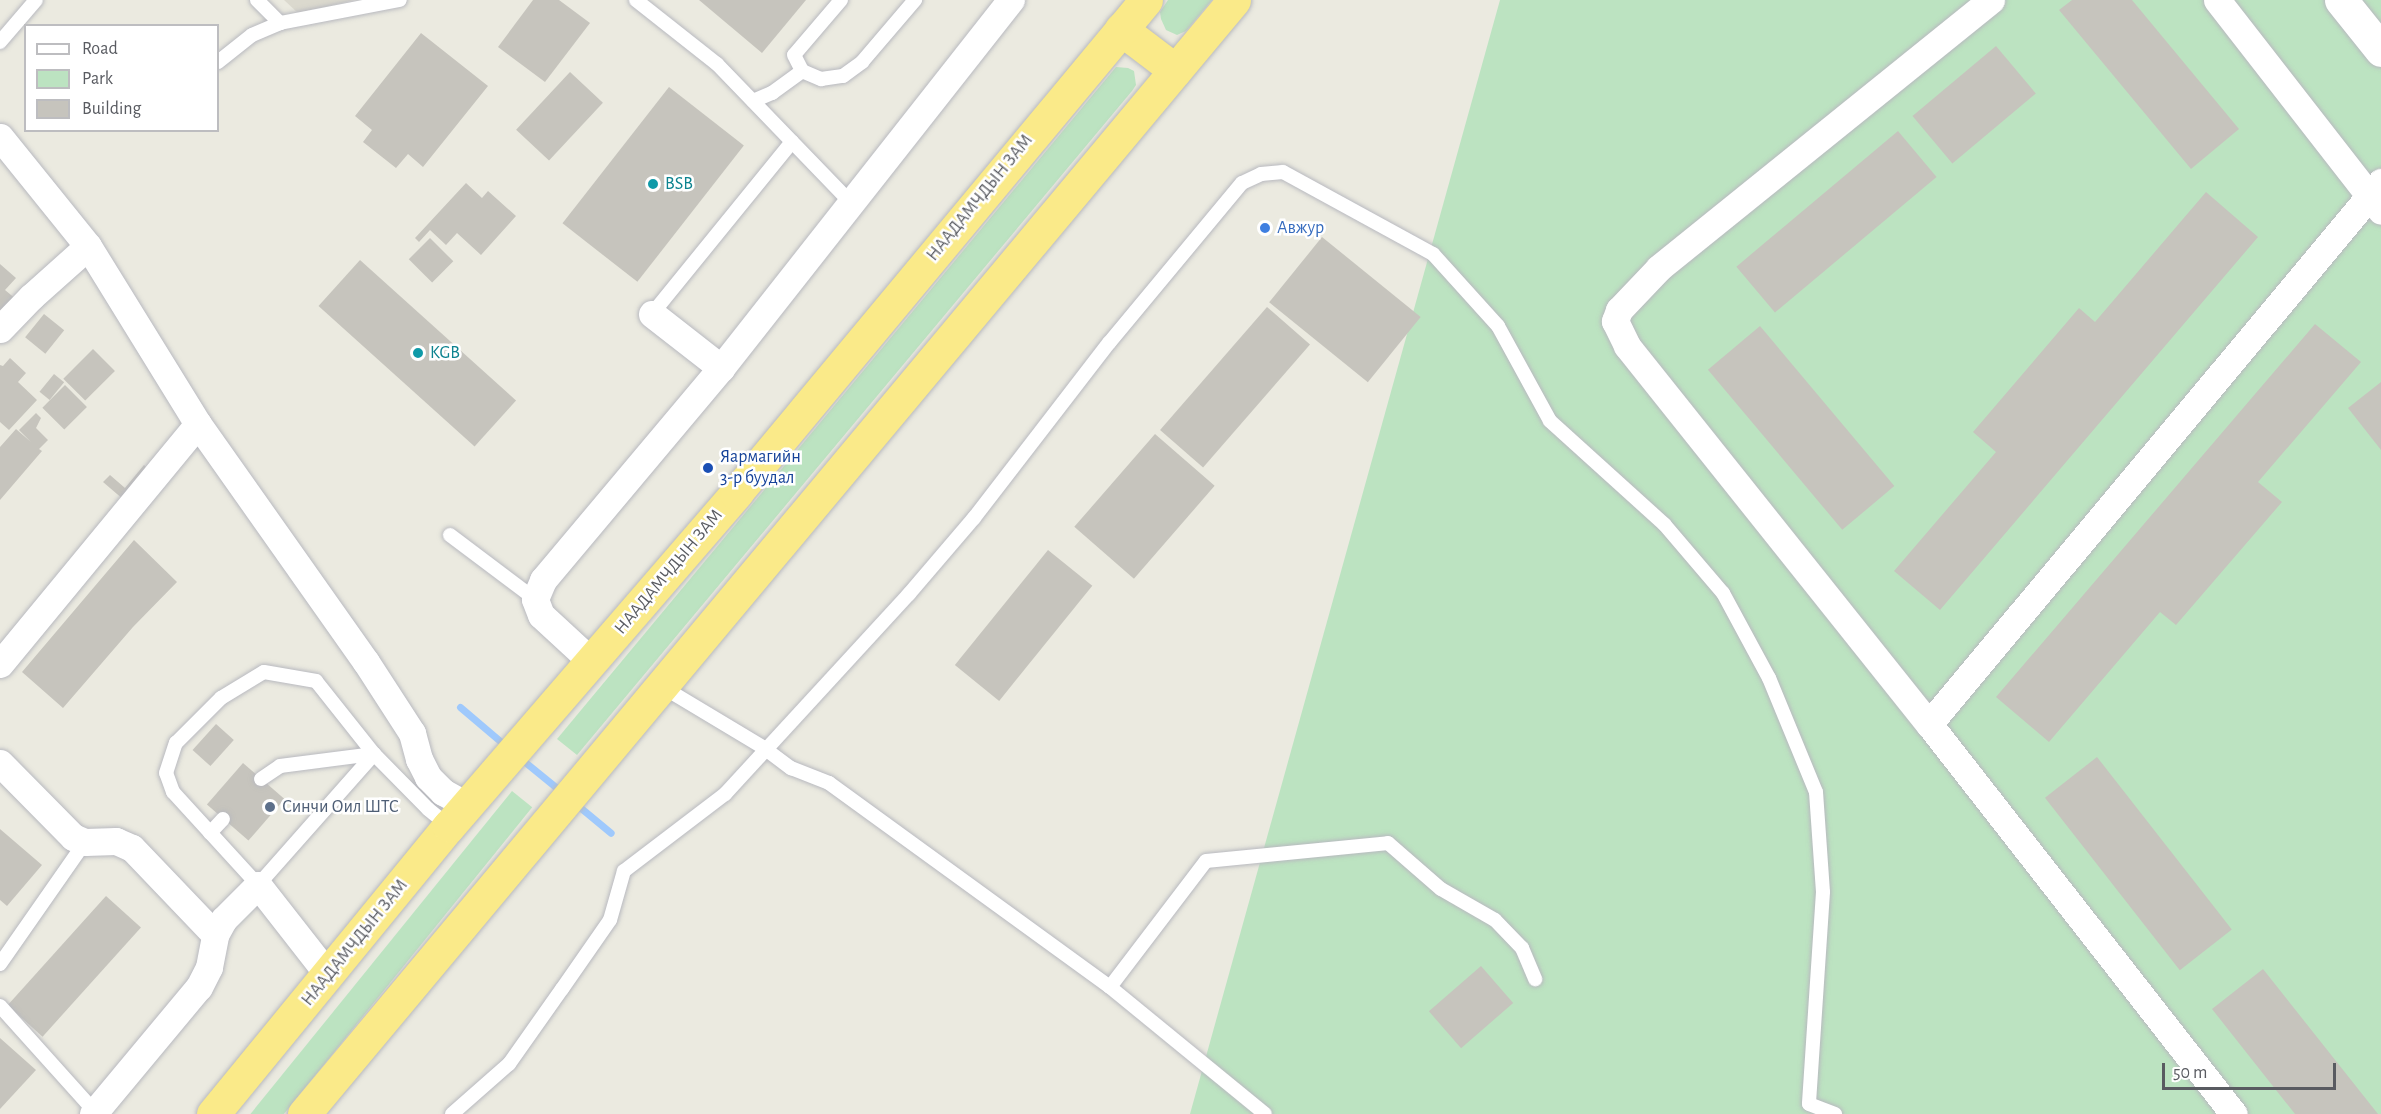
<!DOCTYPE html>
<meta charset="utf-8">
<style>
body{margin:0}
#map{position:relative;width:2381px;height:1114px;overflow:hidden;background:#ebeae0;font-family:"Alegreya Sans",sans-serif}
div>[style]{position:absolute}
.education>*{inset:0;background:#dbd9ce}
.green>*{inset:0;background:#bce3c1;transform-origin:0 0}
.stream>*{height:7px;margin:-3.5px;padding:0 3.5px;transform-origin:3.5px;border-radius:3.5px;background:#9fc9fc}
.building>*{inset:0;background:#c6c4bd;transform-origin:0 0}
.roads{filter:drop-shadow(0 0 2px #b8b9bf) drop-shadow(0 0 2px #b8b9bf)}
.lane>*{height:14px;margin:-7px;padding:0 7px;transform-origin:7px;border-radius:7px;background:#fff}
.street>*{height:27px;margin:-13.5px;padding:0 13.5px;transform-origin:13.5px;border-radius:13.5px;background:#fff}
.secondary>*{height:33px;margin:-16.5px;padding:0 16.5px;transform-origin:16.5px;border-radius:16.5px;background:#fff}
.highway>*{height:33px;margin:-16.5px;padding:0 16.5px;transform-origin:16.5px;border-radius:16.5px;background:#faea89}
.dots>*{width:16px;height:16px;translate:-50% -50%;box-sizing:border-box;border:3px solid #fff;border-radius:50%}
span{translate:-50% -50%;white-space:nowrap;text-align:center;line-height:1.15;-webkit-text-stroke:5px #fff;paint-order:stroke}
.culture-label{font-size:18px;color:#0d838f}
.left{translate:0 -50%;text-align:left}
.street-label{font-size:18px;color:#595b61}
.shop-label{font-size:18px;color:#366cbe}
.transit-label{font-size:18px;color:#164399}
.service-label{font-size:18px;color:#4e5e75}
.legend{position:absolute;left:24px;top:24px;width:195px;height:108px;box-sizing:border-box;background:#fff;border:2px solid #bdbdc0;margin:0;padding:8px 10px;list-style:none;font-size:18px;color:#595b61}
.legend li{display:flex;align-items:center;gap:12px;height:30px}
.legend b{width:30px;border:2px solid #bdbdc0}
.scale{position:absolute;left:2162px;top:1063px;width:174px;height:27px;box-sizing:border-box;border:3px solid #595b61;border-top:0;padding-left:8px;font-size:18px;line-height:21px;white-space:nowrap;color:#595b61;-webkit-text-stroke:4px #fff;paint-order:stroke}
</style>
<div id="map">
<div class="education">
<i style="clip-path:polygon(284px 0,354px 0,298px 13px)"></i>
</div>
<div class="green">
<i style="clip-path:polygon(1168px 0,1212px 0,1186px 31px,1177px 35px,1166px 30px,1161px 19px,1160px 12px)"></i>
<i style="clip-path:polygon(1500px 0,2381px 0,2381px 1114px,1190px 1114px)"></i>
<i style="clip-path:polygon(1116px 67px,1128px 68px,1134px 71px,1136px 85px,1132px 91px,577px 755px,557px 739px)"></i>
<i style="left:512px;top:791px;width:26px;height:418px;rotate:39deg"></i>
</div>
<div class="stream">
<i style="left:460px;top:707px;width:62px;rotate:40.4deg"></i>
<i style="left:520px;top:758px;width:55px;rotate:39.1deg"></i>
<i style="left:576px;top:804px;width:45px;rotate:39.6deg"></i>
</div>
<div class="building">
<i style="clip-path:polygon(533px 0,559px 0,590px 23px,545px 82px,498px 47px)"></i>
<i style="clip-path:polygon(699px 0,806px 0,762px 53px)"></i>
<i style="clip-path:polygon(2072px 0,2132px 0,2239px 129px,2191px 169px,2059px 10px)"></i>
<i style="clip-path:polygon(421px 33px,488px 86px,423px 167px,408px 154px,396px 168px,363px 142px,372px 130px,355px 116px)"></i>
<i style="left:1996px;top:46px;width:62px;height:109px;rotate:50deg"></i>
<i style="left:570px;top:72px;width:45px;height:79px;rotate:43deg"></i>
<i style="left:669px;top:87px;width:95px;height:173px;rotate:38deg"></i>
<i style="left:1898px;top:131px;width:60px;height:211px;rotate:50deg"></i>
<i style="clip-path:polygon(466px 183px,482px 198px,488px 191px,516px 216px,481px 255px,457px 233px,446px 245px,430px 230px,419px 242px,415px 238px)"></i>
<i style="clip-path:polygon(2206px 192px,2258px 237px,1940px 610px,1894px 571px,1996px 452px,1973px 432px,2079px 308px,2095px 322px)"></i>
<i style="left:1322px;top:237px;width:127px;height:84px;rotate:39deg"></i>
<i style="left:430px;top:238px;width:33px;height:30px;rotate:45deg"></i>
<i style="left:360px;top:260px;width:210px;height:62px;rotate:42deg"></i>
<i style="clip-path:polygon(0 264px,16px 278px,5px 290px,17px 300px,0 321px)"></i>
<i style="left:1267px;top:307px;width:57px;height:163px;rotate:41deg"></i>
<i style="left:44px;top:314px;width:26px;height:30px;rotate:39deg"></i>
<i style="clip-path:polygon(2315px 324px,2361px 362px,2258px 482px,2282px 502px,2176px 625px,2160px 612px,2049px 742px,1996px 697px)"></i>
<i style="left:1760px;top:326px;width:209px;height:68px;rotate:50deg"></i>
<i style="left:93px;top:349px;width:31px;height:42px;rotate:45deg"></i>
<i style="clip-path:polygon(10px 358px,26px 373px,18px 382px,37px 400px,9px 430px,0 422px,0 365px,3px 366px)"></i>
<i style="left:54px;top:374px;width:13px;height:23px;rotate:39deg"></i>
<i style="clip-path:polygon(2381px 382px,2381px 450px,2348px 408px)"></i>
<i style="left:65px;top:385px;width:31px;height:32px;rotate:45deg"></i>
<i style="clip-path:polygon(36px 413px,41px 418px,36px 428px,48px 440px,39px 449px,42px 451px,0 500px,0 447px,16px 429px,31px 442px,19px 430px)"></i>
<i style="left:1155px;top:434px;width:79px;height:123px;rotate:41deg"></i>
<i style="clip-path:polygon(144px 465px,149px 470px,124px 500px,103px 482px,110px 475px,125px 488px)"></i>
<i style="clip-path:polygon(134px 540px,177px 582px,133px 627px,63px 708px,22px 672px)"></i>
<i style="left:1048px;top:550px;width:57px;height:148px;rotate:39deg"></i>
<i style="left:216px;top:724px;width:24px;height:35px;rotate:42deg"></i>
<i style="left:2097px;top:757px;width:219px;height:66px;rotate:52deg"></i>
<i style="left:243px;top:763px;width:55px;height:55px;rotate:41deg"></i>
<i style="clip-path:polygon(0 829px,42px 865px,7px 906px,0 900px)"></i>
<i style="left:106px;top:896px;width:47px;height:147px;rotate:42deg"></i>
<i style="left:1481px;top:966px;width:49px;height:69px;rotate:49deg"></i>
<i style="clip-path:polygon(2263px 969px,2305px 1022px,2378px 1114px,2295px 1114px,2212px 1009px)"></i>
<i style="clip-path:polygon(0 1038px,36px 1070px,0 1109px)"></i>
</div>
<div class="roads">
<div class="lane">
<i style="left:257px;top:0;width:33px;rotate:45deg"></i>
<i style="left:636px;top:0;width:103px;rotate:38.3deg"></i>
<i style="left:717px;top:64px;width:193px;rotate:46deg"></i>
<i style="left:841px;top:0;width:72px;rotate:130.5deg"></i>
<i style="left:794px;top:55px;width:18px;rotate:63deg"></i>
<i style="left:802px;top:71px;width:21px;rotate:23deg"></i>
<i style="left:821px;top:79px;width:22px;rotate:-8deg"></i>
<i style="left:843px;top:76px;width:24px;rotate:-36deg"></i>
<i style="left:862px;top:62px;width:82px;rotate:-49.5deg"></i>
<i style="left:0;top:42px;width:55px;rotate:-49.4deg"></i>
<i style="left:218px;top:62px;width:43px;rotate:-38.5deg"></i>
<i style="left:252px;top:35px;width:30px;rotate:-23deg"></i>
<i style="left:280px;top:23px;width:122px;rotate:-10.9deg"></i>
<i style="left:753px;top:101px;width:21px;rotate:-23deg"></i>
<i style="left:772px;top:93px;width:37px;rotate:-36deg"></i>
<i style="left:652px;top:314px;width:222px;rotate:-50.9deg"></i>
<i style="left:450px;top:535px;width:106px;rotate:37deg"></i>
<i style="left:264px;top:672px;width:53px;rotate:9.8deg"></i>
<i style="left:316px;top:681px;width:93px;rotate:51.5deg"></i>
<i style="left:374px;top:754px;width:175px;rotate:131.5deg"></i>
<i style="left:258px;top:885px;width:126px;rotate:-132.4deg"></i>
<i style="left:173px;top:792px;width:20px;rotate:-110deg"></i>
<i style="left:166px;top:773px;width:32px;rotate:-72deg"></i>
<i style="left:176px;top:743px;width:64px;rotate:-45deg"></i>
<i style="left:221px;top:698px;width:50px;rotate:-31.2deg"></i>
<i style="left:661px;top:686px;width:120px;rotate:31deg"></i>
<i style="left:764px;top:748px;width:34px;rotate:37deg"></i>
<i style="left:791px;top:768px;width:41px;rotate:21.5deg"></i>
<i style="left:829px;top:783px;width:347px;rotate:36deg"></i>
<i style="left:1110px;top:987px;width:158px;rotate:-52.7deg"></i>
<i style="left:1206px;top:861px;width:183px;rotate:-5.6deg"></i>
<i style="left:1388px;top:843px;width:70px;rotate:41deg"></i>
<i style="left:1441px;top:889px;width:62px;rotate:29.9deg"></i>
<i style="left:1495px;top:920px;width:39px;rotate:46deg"></i>
<i style="left:1522px;top:948px;width:34px;rotate:67deg"></i>
<i style="left:261px;top:779px;width:23px;rotate:-34deg"></i>
<i style="left:280px;top:766px;width:95px;rotate:-7.3deg"></i>
<i style="left:374px;top:754px;width:77px;rotate:45.5deg"></i>
<i style="left:428px;top:809px;width:27px;rotate:39deg"></i>
<i style="left:210px;top:833px;width:19px;rotate:-47deg"></i>
<i style="left:0;top:964px;width:149px;rotate:-55.1deg"></i>
<i style="left:1110px;top:987px;width:200px;rotate:39.3deg"></i>
<i style="left:0;top:1006px;width:142px;rotate:48.1deg"></i>
<i style="left:452px;top:1114px;width:76px;rotate:-41.3deg"></i>
<i style="left:509px;top:1064px;width:92px;rotate:-54.8deg"></i>
<i style="left:562px;top:989px;width:84px;rotate:-55.2deg"></i>
<i style="left:610px;top:920px;width:51px;rotate:-74.1deg"></i>
<i style="left:624px;top:871px;width:127px;rotate:-37.3deg"></i>
<i style="left:725px;top:794px;width:272px;rotate:-47.4deg"></i>
<i style="left:909px;top:594px;width:100px;rotate:-49.5deg"></i>
<i style="left:974px;top:518px;width:221px;rotate:-52.4deg"></i>
<i style="left:1109px;top:343px;width:208px;rotate:-50.3deg"></i>
<i style="left:1242px;top:183px;width:21px;rotate:-25deg"></i>
<i style="left:1261px;top:174px;width:22px;rotate:-5deg"></i>
<i style="left:1283px;top:172px;width:171px;rotate:28.7deg"></i>
<i style="left:1433px;top:254px;width:97px;rotate:47.9deg"></i>
<i style="left:1498px;top:326px;width:108px;rotate:61.3deg"></i>
<i style="left:1550px;top:421px;width:154px;rotate:42.1deg"></i>
<i style="left:1664px;top:524px;width:91px;rotate:49.5deg"></i>
<i style="left:1723px;top:593px;width:97px;rotate:61.6deg"></i>
<i style="left:1769px;top:678px;width:123px;rotate:67.6deg"></i>
<i style="left:1816px;top:792px;width:100px;rotate:86deg"></i>
<i style="left:1823px;top:892px;width:212px;rotate:93.8deg"></i>
<i style="left:1809px;top:1104px;width:28px;rotate:21deg"></i>
</div>
<div class="street">
<i style="left:1991px;top:0;width:427px;rotate:141.1deg"></i>
<i style="left:1659px;top:268px;width:58px;rotate:133.6deg"></i>
<i style="left:1619px;top:310px;width:12px;rotate:110deg"></i>
<i style="left:1615px;top:321px;width:28px;rotate:64deg"></i>
<i style="left:1627px;top:346px;width:484px;rotate:51.4deg"></i>
<i style="left:1929px;top:724px;width:495px;rotate:52deg"></i>
<i style="left:2217px;top:0;width:267px;rotate:52.1deg"></i>
<i style="left:0;top:137px;width:140px;rotate:51.1deg"></i>
<i style="left:88px;top:246px;width:209px;rotate:58.3deg"></i>
<i style="left:198px;top:424px;width:291px;rotate:54.8deg"></i>
<i style="left:366px;top:662px;width:85px;rotate:57.1deg"></i>
<i style="left:412px;top:733px;width:27px;rotate:75deg"></i>
<i style="left:419px;top:759px;width:20px;rotate:63deg"></i>
<i style="left:428px;top:777px;width:21px;rotate:45deg"></i>
<i style="left:443px;top:792px;width:29px;rotate:29deg"></i>
<i style="left:652px;top:314px;width:88px;rotate:38deg"></i>
<i style="left:0;top:329px;width:45px;rotate:-45.9deg"></i>
<i style="left:31px;top:297px;width:76px;rotate:-41.8deg"></i>
<i style="left:592px;top:662px;width:69px;rotate:-137.3deg"></i>
<i style="left:541px;top:615px;width:17px;rotate:-111deg"></i>
<i style="left:535px;top:599px;width:21px;rotate:-67deg"></i>
<i style="left:543px;top:580px;width:277px;rotate:-50deg"></i>
<i style="left:721px;top:368px;width:469px;rotate:-51.8deg"></i>
<i style="left:0;top:664px;width:311px;rotate:-50.5deg"></i>
<i style="left:1929px;top:724px;width:706px;rotate:-50.17deg"></i>
<i style="left:0;top:763px;width:104px;rotate:45.4deg"></i>
<i style="left:73px;top:837px;width:13px;rotate:23deg"></i>
<i style="left:85px;top:842px;width:31px;rotate:-2deg"></i>
<i style="left:116px;top:841px;width:17px;rotate:24deg"></i>
<i style="left:132px;top:848px;width:120px;rotate:46.3deg"></i>
<i style="left:93px;top:1114px;width:165px;rotate:-50.2deg"></i>
<i style="left:199px;top:987px;width:22px;rotate:-63deg"></i>
<i style="left:209px;top:967px;width:33px;rotate:-79deg"></i>
<i style="left:215px;top:935px;width:18px;rotate:-61deg"></i>
<i style="left:224px;top:919px;width:48px;rotate:-45deg"></i>
<i style="left:258px;top:885px;width:115px;rotate:52deg"></i>
</div>
<div class="secondary">
<i style="left:2341px;top:0;width:64px;rotate:51.3deg"></i>
</div>
<div class="highway">
<i style="left:1121px;top:29px;width:68px;rotate:37.2deg"></i>
<i style="left:213px;top:1114px;width:372px;rotate:-50.7deg"></i>
<i style="left:449px;top:826px;width:440px;rotate:-49.2deg"></i>
<i style="left:736px;top:493px;width:641px;rotate:-50.25deg"></i>
<i style="left:304px;top:1114px;width:1451px;rotate:-50.14deg"></i>
</div>
</div>
<div class="dots">
<i style="left:653px;top:184px;background:#0f9aa8"></i>
<i style="left:1265px;top:228px;background:#3f7fe0"></i>
<i style="left:418px;top:353px;background:#0f9aa8"></i>
<i style="left:708px;top:468px;background:#1a4fb4"></i>
<i style="left:270px;top:807px;background:#5c6f8a"></i>
</div>
<div class="culture-label">
<span class="left" style="left:665px;top:184px">BSB</span>
<span class="left" style="left:430px;top:353px">KGB</span>
</div>
<div class="street-label">
<span style="left:980px;top:198px;rotate:-51deg">НААДАМЧДЫН ЗАМ</span>
<span style="left:669px;top:572px;rotate:-50deg">НААДАМЧДЫН ЗАМ</span>
<span style="left:355px;top:943px;rotate:-51deg">НААДАМЧДЫН ЗАМ</span>
</div>
<div class="shop-label">
<span class="left" style="left:1277px;top:228px">Авжур</span>
</div>
<div class="transit-label">
<span class="left" style="left:720px;top:468px">Яармагийн<br>3-р буудал</span>
</div>
<div class="service-label">
<span class="left" style="left:282px;top:807px">Синчи Оил ШТС</span>
</div>
<ul class="legend">
<li><b style="height:8px;background:#fff"></b>Road</li>
<li><b style="height:16px;background:#bce3c1"></b>Park</li>
<li><b style="height:16px;background:#c6c4bd"></b>Building</li>
</ul>
<div class="scale">50 m</div>
</div>
